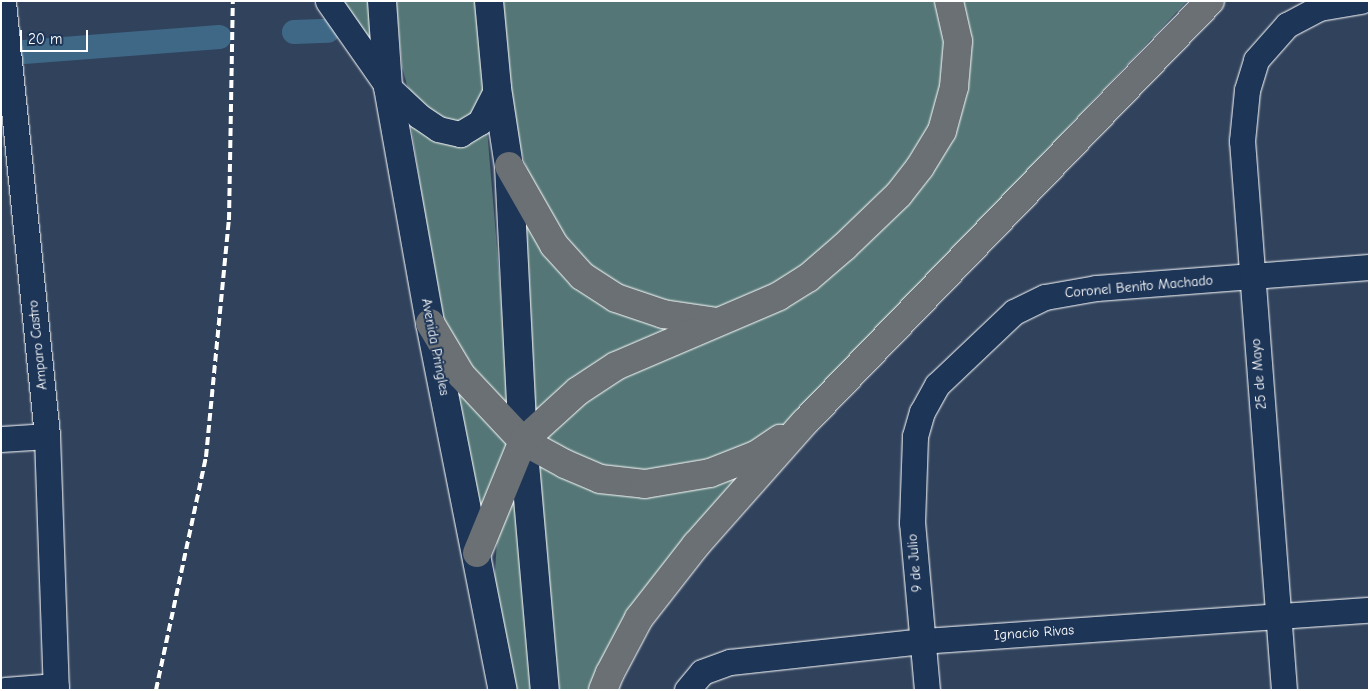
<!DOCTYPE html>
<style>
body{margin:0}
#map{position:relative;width:1370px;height:691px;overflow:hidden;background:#30425c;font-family:"Comic Neue",sans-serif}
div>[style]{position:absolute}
.green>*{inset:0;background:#547676}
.canal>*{height:24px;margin:-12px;padding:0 12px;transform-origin:12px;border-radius:12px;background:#3f6887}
.roads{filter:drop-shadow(0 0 1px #fff) drop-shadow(0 0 1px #fff)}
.street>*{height:25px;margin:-12.5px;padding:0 12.5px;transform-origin:12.5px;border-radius:12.5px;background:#1d3557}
.secondary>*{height:28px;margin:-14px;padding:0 14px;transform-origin:14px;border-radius:14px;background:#1d3557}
.highway>*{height:28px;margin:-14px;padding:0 14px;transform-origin:14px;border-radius:14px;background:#6a7074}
.rail>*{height:4px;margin-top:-2px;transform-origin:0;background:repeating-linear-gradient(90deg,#fff 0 8px,transparent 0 12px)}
span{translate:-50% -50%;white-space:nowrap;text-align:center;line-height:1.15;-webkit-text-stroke:4px #1d3557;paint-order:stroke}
.street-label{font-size:14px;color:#fff}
.frame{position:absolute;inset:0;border:2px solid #fff;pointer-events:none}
.scale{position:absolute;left:20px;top:30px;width:68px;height:22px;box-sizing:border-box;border:2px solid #fff;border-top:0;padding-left:6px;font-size:15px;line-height:18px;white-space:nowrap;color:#fff;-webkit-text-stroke:4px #1d3557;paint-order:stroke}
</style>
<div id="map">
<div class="green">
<i style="clip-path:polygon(340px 1px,369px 1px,375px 54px)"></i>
<i style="clip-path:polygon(396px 1px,477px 1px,484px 93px,467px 120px,446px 122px,417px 102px,407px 85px,402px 67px)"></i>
<i style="clip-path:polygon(500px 1px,940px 1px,951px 40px,929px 138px,895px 181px,836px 242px,788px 279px,718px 311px,632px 297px,564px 249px,535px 193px,520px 148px,503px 43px)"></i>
<i style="clip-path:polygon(962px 1px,1187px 1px,785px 428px,695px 469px,607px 473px,541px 441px,617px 371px,737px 326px,913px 193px)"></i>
<i style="clip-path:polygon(411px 125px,487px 129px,511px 416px,460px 360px,443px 316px,430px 250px)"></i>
<i style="clip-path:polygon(519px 201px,554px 260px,680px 327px,531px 422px)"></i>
<i style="clip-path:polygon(450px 373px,513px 443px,478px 525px)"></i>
<i style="clip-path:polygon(534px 455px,594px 488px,759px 460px,596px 690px,553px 690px)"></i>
<i style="clip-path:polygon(516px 485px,536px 690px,510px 690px,494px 587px,498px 525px)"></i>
</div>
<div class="canal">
<i style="left:294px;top:32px;width:34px;rotate:-2deg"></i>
<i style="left:24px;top:52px;width:196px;rotate:-4.4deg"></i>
</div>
<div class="roads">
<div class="street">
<i style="left:328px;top:1px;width:105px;rotate:55.1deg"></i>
<i style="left:388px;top:87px;width:42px;rotate:43.1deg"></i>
<i style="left:419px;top:116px;width:23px;rotate:34deg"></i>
<i style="left:438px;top:129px;width:23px;rotate:13deg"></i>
<i style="left:460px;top:134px;width:23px;rotate:-31deg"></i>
<i style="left:480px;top:122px;width:38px;rotate:-63deg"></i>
<i style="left:3px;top:2px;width:436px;rotate:84.2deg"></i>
<i style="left:47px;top:436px;width:254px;rotate:88deg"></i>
<i style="left:1px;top:439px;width:46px;rotate:-3.7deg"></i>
<i style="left:5px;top:690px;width:51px;rotate:-4.5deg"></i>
<i style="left:687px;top:690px;width:23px;rotate:-50deg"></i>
<i style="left:702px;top:672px;width:30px;rotate:-20deg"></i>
<i style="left:730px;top:662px;width:193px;rotate:-6.2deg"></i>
<i style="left:922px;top:641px;width:448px;rotate:-4deg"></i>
<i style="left:927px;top:690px;width:168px;rotate:-95.1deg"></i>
<i style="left:912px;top:523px;width:87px;rotate:-88deg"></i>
<i style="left:915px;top:436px;width:25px;rotate:-74deg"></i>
<i style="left:922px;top:412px;width:31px;rotate:-61deg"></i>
<i style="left:937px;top:385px;width:106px;rotate:-43.5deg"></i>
<i style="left:1014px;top:312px;width:34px;rotate:-26deg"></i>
<i style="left:1045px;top:297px;width:52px;rotate:-10deg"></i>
<i style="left:1096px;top:288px;width:274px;rotate:-4.4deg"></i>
<i style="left:1284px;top:690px;width:551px;rotate:-94.37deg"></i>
<i style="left:1242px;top:141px;width:51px;rotate:-84.4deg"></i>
<i style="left:1247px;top:90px;width:31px;rotate:-73deg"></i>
<i style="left:1256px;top:60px;width:47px;rotate:-48.5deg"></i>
<i style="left:1287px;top:25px;width:36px;rotate:-28deg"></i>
<i style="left:1319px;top:8px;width:42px;rotate:-9.7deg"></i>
</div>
<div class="secondary">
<i style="left:382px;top:1px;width:86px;rotate:86deg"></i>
<i style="left:388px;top:87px;width:240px;rotate:79.9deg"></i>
<i style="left:430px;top:323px;width:374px;rotate:78.8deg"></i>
<i style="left:489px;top:1px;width:87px;rotate:84.7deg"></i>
<i style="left:497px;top:88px;width:79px;rotate:81.3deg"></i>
<i style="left:509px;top:166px;width:275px;rotate:87.1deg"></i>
<i style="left:523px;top:441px;width:250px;rotate:85deg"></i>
</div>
<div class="highway">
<i style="left:509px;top:166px;width:91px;rotate:60.3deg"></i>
<i style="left:554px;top:245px;width:42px;rotate:47.9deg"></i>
<i style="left:582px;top:276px;width:40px;rotate:32.9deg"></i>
<i style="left:616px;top:298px;width:50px;rotate:18.8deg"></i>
<i style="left:663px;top:314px;width:55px;rotate:8.4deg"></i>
<i style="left:430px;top:323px;width:61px;rotate:59.2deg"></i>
<i style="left:461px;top:375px;width:91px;rotate:46.8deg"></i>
<i style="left:523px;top:441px;width:48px;rotate:28.7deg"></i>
<i style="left:565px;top:464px;width:38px;rotate:23deg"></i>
<i style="left:600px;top:479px;width:45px;rotate:6.3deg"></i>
<i style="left:645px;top:484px;width:66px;rotate:-9.6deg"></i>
<i style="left:710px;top:473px;width:49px;rotate:-21.4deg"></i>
<i style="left:756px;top:455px;width:29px;rotate:-34deg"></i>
<i style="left:477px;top:553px;width:121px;rotate:-67.7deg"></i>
<i style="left:523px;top:441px;width:74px;rotate:-42.3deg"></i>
<i style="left:578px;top:391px;width:45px;rotate:-33.3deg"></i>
<i style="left:616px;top:366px;width:177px;rotate:-23.2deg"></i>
<i style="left:779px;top:296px;width:34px;rotate:-32deg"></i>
<i style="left:808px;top:278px;width:48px;rotate:-40.7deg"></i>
<i style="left:844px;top:247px;width:76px;rotate:-43.9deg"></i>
<i style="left:899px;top:194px;width:34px;rotate:-52deg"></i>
<i style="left:920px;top:167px;width:42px;rotate:-58.6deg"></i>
<i style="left:942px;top:131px;width:46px;rotate:-74.7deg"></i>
<i style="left:954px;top:87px;width:46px;rotate:-85deg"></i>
<i style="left:958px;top:41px;width:41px;rotate:-102.7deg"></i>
<i style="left:603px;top:690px;width:18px;rotate:-68deg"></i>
<i style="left:610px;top:673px;width:62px;rotate:-62.2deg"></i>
<i style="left:639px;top:618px;width:93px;rotate:-52deg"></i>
<i style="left:696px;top:545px;width:164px;rotate:-48.5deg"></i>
<i style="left:805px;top:422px;width:584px;rotate:-46.11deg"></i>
</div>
</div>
<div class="rail">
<i style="left:156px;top:690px;width:238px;rotate:-77.9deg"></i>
<i style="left:206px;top:457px;width:238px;rotate:-84.5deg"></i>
<i style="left:229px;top:220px;width:219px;rotate:-89deg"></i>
</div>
<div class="street-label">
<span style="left:1139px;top:287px;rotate:-5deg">Coronel Benito Machado</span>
<span style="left:38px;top:345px;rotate:-96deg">Amparo Castro</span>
<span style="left:435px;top:347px;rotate:79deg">Avenida Pringles</span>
<span style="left:1259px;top:374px;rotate:-95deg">25 de Mayo</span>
<span style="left:915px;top:563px;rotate:-95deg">9 de Julio</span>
<span style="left:1034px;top:633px;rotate:-4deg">Ignacio Rivas</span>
</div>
<div class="frame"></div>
<div class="scale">20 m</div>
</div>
